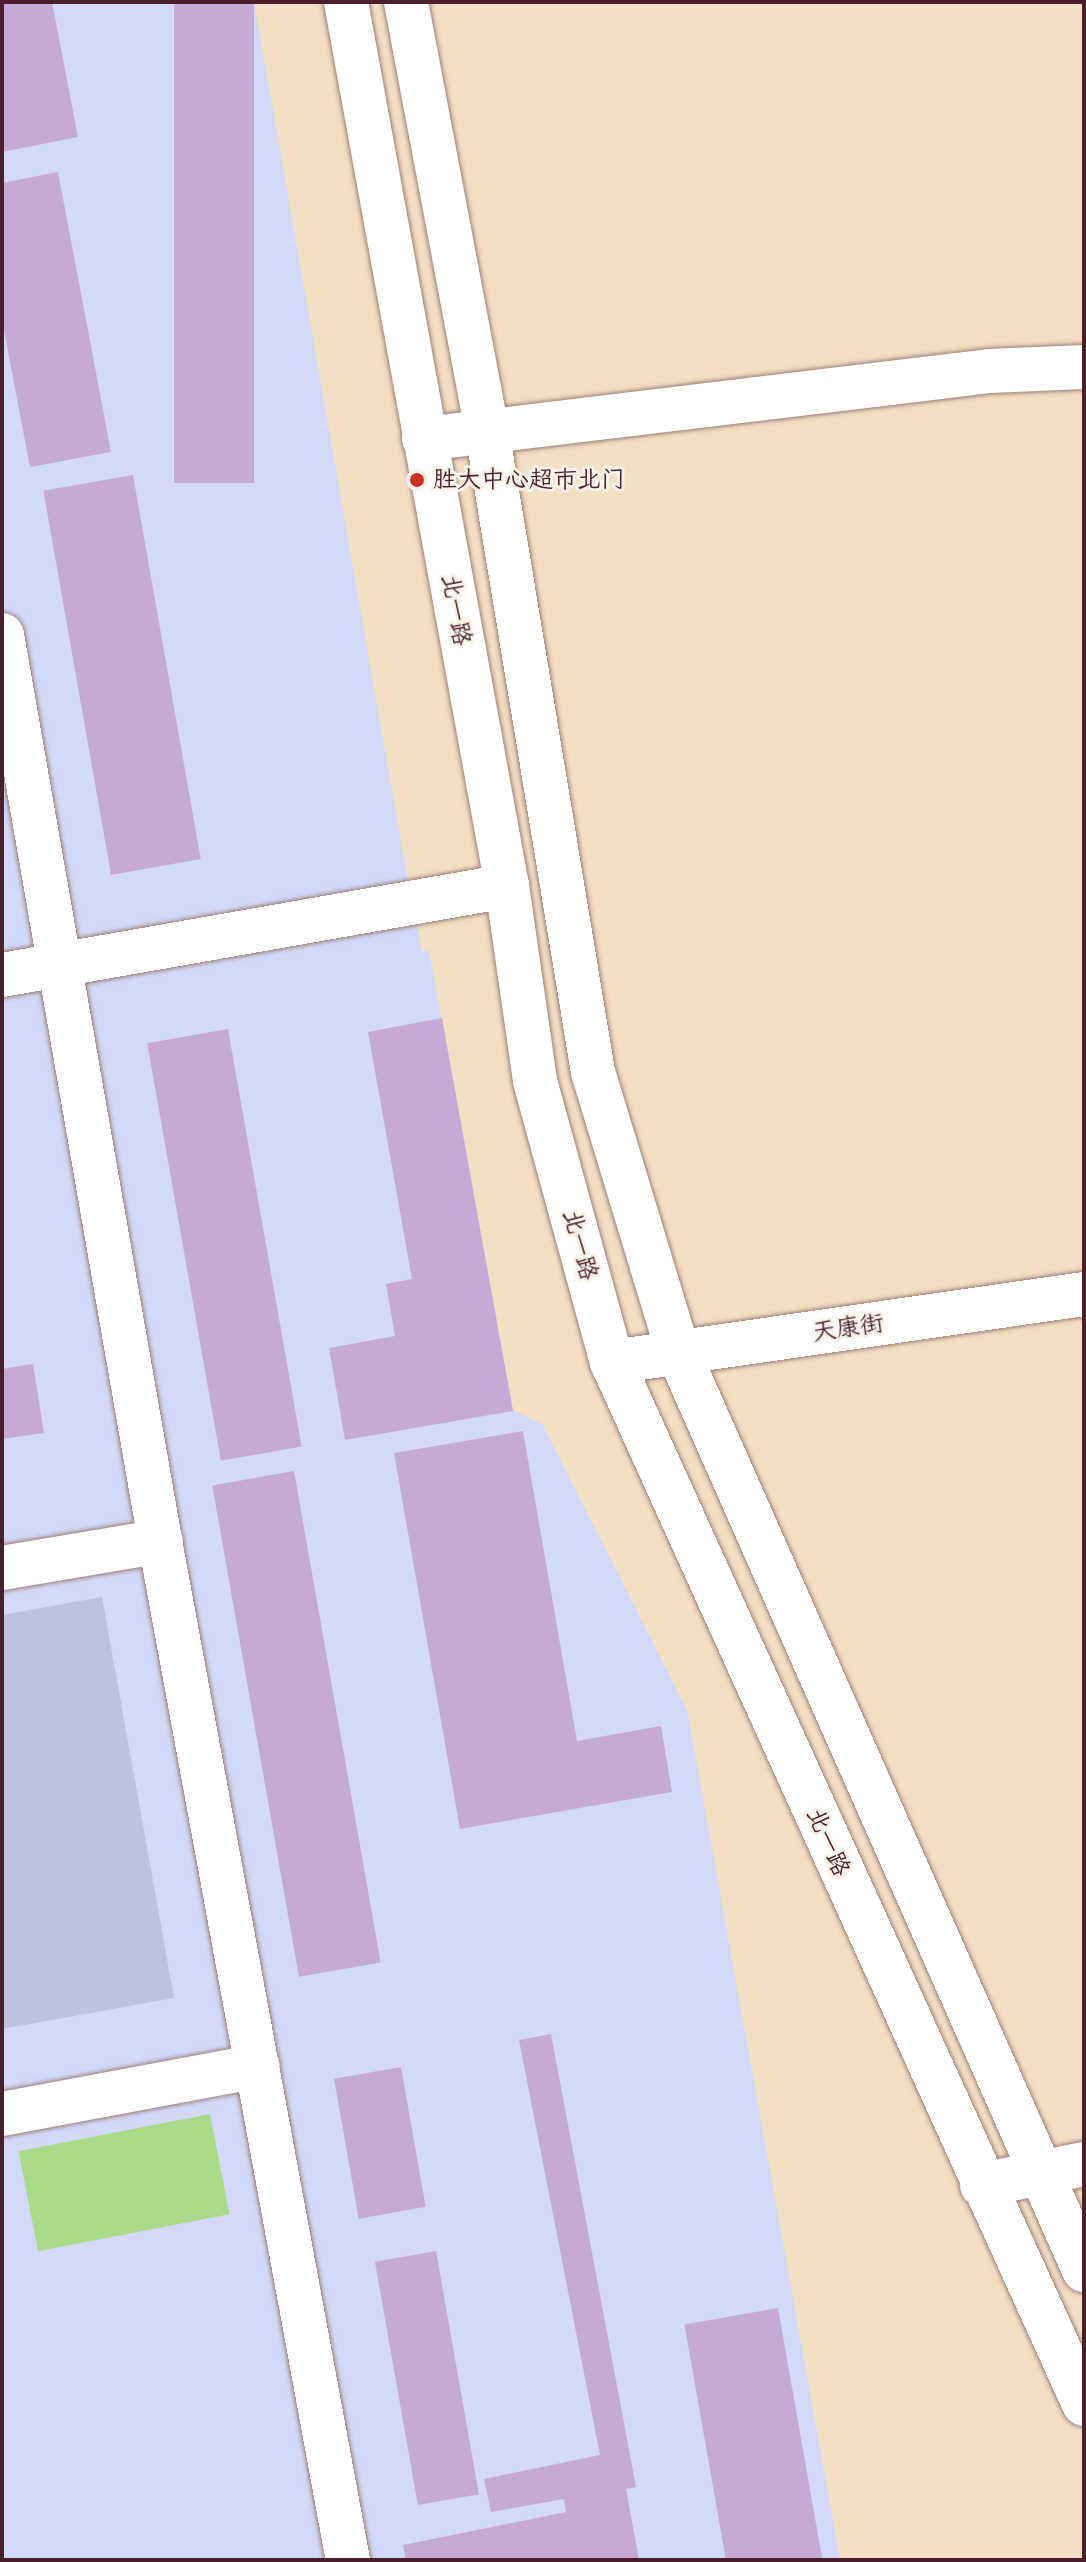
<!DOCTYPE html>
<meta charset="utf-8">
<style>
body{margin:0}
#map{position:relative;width:1086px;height:2562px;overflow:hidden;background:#f3dfc3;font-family:"Balsamiq Sans","LXGW WenKai TC",sans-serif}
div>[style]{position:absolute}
.built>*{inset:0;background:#d2d9f9}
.industrial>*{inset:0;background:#bcc3de}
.green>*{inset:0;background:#abdb89;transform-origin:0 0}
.building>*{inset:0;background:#c7a9d8;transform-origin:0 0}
.roads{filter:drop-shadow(0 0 2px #9e7f77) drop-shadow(0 0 2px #9e7f77)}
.minor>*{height:44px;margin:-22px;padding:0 22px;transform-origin:22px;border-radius:22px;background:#fff}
.major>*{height:44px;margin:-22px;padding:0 22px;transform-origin:22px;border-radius:22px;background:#fff}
.dots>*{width:22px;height:22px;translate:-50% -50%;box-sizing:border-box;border:4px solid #f7f3e8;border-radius:50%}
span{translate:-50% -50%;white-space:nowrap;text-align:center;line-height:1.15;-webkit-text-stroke:6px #f7f3e8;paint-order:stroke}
.poi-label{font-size:24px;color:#4a1f2b}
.left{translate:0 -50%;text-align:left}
.street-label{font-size:24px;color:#4a1f2b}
.frame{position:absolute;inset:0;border:4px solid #4a1f2b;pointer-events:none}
</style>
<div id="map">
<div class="built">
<i style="clip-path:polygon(2px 2px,254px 2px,403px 854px,422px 951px,429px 951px,513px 1410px,542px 1424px,687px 1710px,840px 2560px,2px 2560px)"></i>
</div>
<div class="industrial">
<i style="clip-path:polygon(102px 1597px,174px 1998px,2px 2029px,2px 1615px)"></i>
</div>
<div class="green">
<i style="left:210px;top:2114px;width:102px;height:195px;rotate:79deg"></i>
</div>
<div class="building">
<i style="clip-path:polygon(2px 2px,52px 2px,78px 137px,2px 152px)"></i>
<i style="left:174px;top:2px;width:80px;height:481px"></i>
<i style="clip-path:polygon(58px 172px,111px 452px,30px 467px,2px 320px,2px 183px)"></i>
<i style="left:133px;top:475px;width:390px;height:91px;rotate:80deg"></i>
<i style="clip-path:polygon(442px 1018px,513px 1411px,345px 1440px,329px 1348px,395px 1336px,386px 1284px,412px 1279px,368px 1032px)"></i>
<i style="left:228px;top:1029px;width:424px;height:82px;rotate:80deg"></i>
<i style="clip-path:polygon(33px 1364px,44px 1433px,2px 1439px,2px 1369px)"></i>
<i style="clip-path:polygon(523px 1431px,577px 1741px,661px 1726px,672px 1792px,460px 1829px,394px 1453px)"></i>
<i style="left:294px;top:1471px;width:499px;height:83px;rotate:80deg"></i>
<i style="clip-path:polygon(551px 2034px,636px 2487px,626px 2489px,639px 2560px,406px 2560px,403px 2545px,566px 2512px,564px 2499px,491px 2512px,484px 2479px,600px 2455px,519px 2040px)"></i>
<i style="left:401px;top:2067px;width:142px;height:68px;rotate:80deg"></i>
<i style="left:436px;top:2251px;width:247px;height:62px;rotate:80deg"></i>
<i style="left:778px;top:2308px;width:256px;height:95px;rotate:80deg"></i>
</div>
<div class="roads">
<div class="minor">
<i style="left:424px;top:439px;width:570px;rotate:-6.85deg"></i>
<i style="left:990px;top:371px;width:94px;rotate:-2.4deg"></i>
<i style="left:2px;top:635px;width:931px;rotate:80.1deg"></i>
<i style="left:162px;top:1552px;width:1025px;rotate:79.55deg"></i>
<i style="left:2px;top:975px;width:513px;rotate:-10deg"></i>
<i style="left:612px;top:1362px;width:477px;rotate:-8.2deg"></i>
<i style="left:2px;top:1568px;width:161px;rotate:-9.6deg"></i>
<i style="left:2px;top:2114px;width:260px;rotate:-10.6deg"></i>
<i style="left:982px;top:2185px;width:104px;rotate:-11.6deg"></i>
</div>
<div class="major">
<i style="left:346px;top:2px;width:899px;rotate:79.68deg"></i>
<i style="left:507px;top:886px;width:197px;rotate:81.8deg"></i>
<i style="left:535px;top:1081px;width:291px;rotate:74.7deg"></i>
<i style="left:612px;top:1362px;width:1144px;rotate:65.63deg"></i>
<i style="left:406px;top:2px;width:437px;rotate:79.3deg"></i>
<i style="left:487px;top:431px;width:650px;rotate:80.61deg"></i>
<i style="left:593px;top:1072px;width:293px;rotate:73.1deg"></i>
<i style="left:678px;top:1352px;width:1004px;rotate:66.14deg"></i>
</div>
</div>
<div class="dots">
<i style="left:417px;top:480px;background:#c8321e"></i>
</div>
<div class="poi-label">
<span class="left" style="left:433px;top:480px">胜大中心超市北门</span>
</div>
<div class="street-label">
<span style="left:456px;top:610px;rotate:80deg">北一路</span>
<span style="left:580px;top:1245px;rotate:75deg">北一路</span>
<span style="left:848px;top:1328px;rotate:-8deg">天康街</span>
<span style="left:828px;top:1842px;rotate:66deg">北一路</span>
</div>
<div class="frame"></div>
</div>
